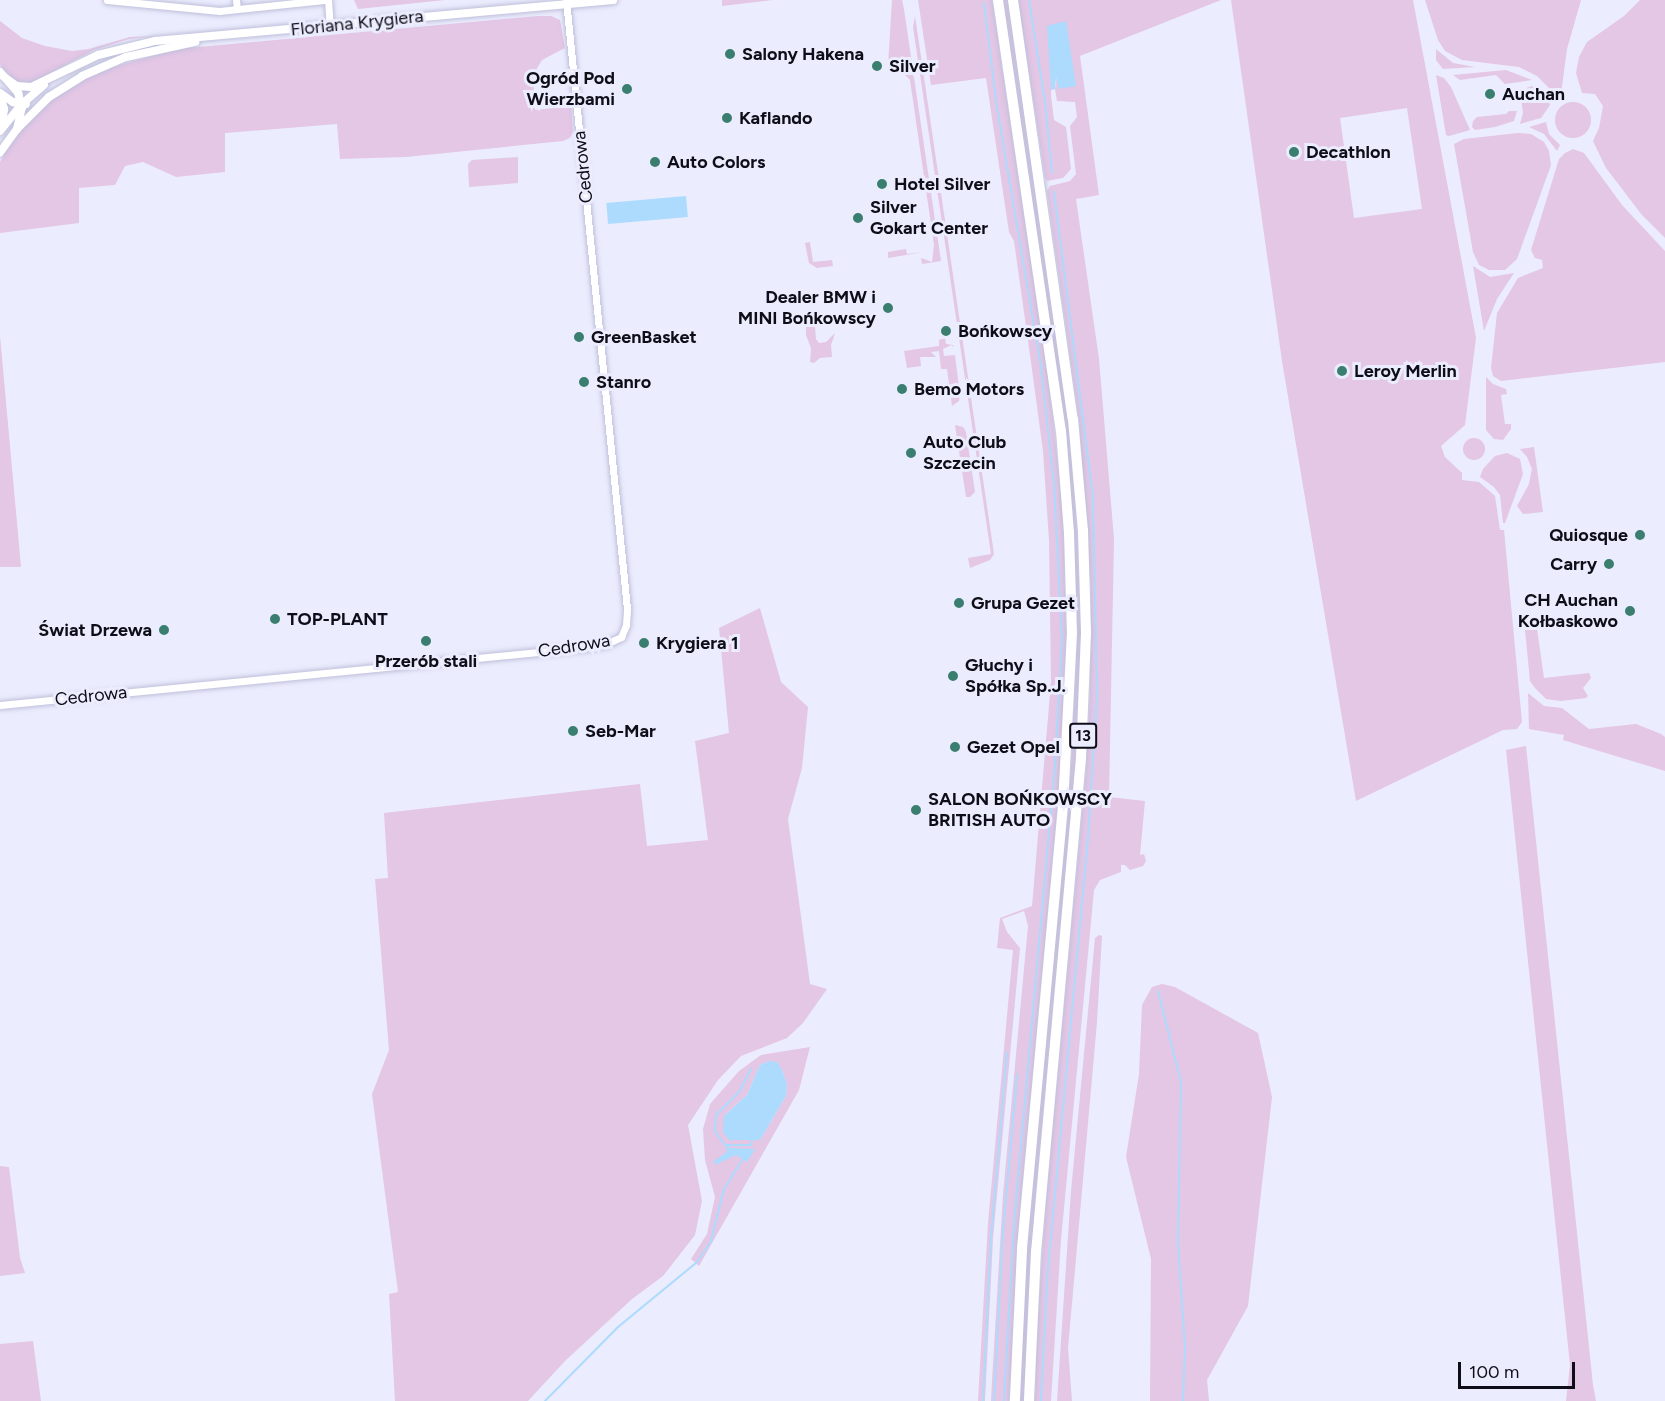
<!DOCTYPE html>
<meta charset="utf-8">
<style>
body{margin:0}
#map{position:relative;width:1665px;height:1401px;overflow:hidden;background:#ebecfd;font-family:Figtree,sans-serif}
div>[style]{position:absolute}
.green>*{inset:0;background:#e4c6e5}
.round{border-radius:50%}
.water>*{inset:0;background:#acdbfe;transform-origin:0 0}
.stream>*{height:2px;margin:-1px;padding:0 1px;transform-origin:1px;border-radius:1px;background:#acdbfe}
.roads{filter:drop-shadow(0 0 2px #bebfdb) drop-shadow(0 0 2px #bebfdb)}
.minor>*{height:7px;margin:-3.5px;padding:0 3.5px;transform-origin:3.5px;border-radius:3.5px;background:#fff}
.tertiary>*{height:8px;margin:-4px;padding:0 4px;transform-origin:4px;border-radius:4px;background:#fff}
.primary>*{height:10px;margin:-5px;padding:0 5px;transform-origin:5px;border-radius:5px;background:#fff}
.dots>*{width:16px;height:16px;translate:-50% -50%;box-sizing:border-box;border:3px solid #ebecfd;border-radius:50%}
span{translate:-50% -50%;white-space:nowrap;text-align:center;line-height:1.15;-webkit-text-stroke:6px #ebecfd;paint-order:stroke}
.shield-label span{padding:2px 4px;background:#ebecfd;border:2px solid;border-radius:4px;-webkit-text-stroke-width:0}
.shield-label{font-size:16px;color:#0e0e18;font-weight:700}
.street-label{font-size:18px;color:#0e0e18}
.poi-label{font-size:18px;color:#0e0e18;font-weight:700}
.left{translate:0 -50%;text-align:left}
.right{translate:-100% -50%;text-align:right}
.scale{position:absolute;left:1458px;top:1362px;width:117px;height:27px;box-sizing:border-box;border:3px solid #0e0e18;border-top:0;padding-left:8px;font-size:18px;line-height:21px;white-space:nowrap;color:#0e0e18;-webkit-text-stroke:4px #ebecfd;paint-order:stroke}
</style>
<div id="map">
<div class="green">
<i style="clip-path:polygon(354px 0,445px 0,358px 9px)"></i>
<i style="clip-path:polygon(722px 0,773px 0,722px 6px)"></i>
<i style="clip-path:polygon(892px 0,902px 0,904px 9px,941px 261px,922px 264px,921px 258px,932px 262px,934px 245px,910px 80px,903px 73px,903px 67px,888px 66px)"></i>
<i style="clip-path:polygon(918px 0,992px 0,1049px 384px,1063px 513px,1066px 633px,1061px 768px,1019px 1220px,1009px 1401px,991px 1401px,992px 1381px,1003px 1194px,1028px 926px,1024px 911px,1002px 919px,1007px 932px,1020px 948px,993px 1238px,985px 1401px,978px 1401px,988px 1223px,1013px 950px,997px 948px,1000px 918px,1032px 906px,1051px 682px,1049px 540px,1043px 451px,1031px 362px,1014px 241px,1009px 232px,986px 78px,931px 85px)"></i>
<i style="clip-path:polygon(1003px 0,1008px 0,1064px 382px,1073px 466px,1081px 632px,1075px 769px,1036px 1190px,1024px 1401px,1020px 1401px,1022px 1328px,1029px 1221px,1071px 769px,1076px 664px,1076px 591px,1064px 423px)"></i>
<i style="clip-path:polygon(1018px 0,1221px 0,1080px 56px,1099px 195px,1076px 199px,1099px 359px,1114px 539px,1109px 797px,1145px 801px,1140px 855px,1144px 854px,1146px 861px,1143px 866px,1130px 870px,1125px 865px,1121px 865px,1121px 872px,1100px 880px,1094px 890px,1061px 1240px,1051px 1401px,1035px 1401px,1037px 1327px,1047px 1190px,1086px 770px,1090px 695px,1091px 588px,1079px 421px,1047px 191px,1050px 186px,1070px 181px,1076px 174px,1070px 126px,1077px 117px,1075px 102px,1057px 101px,1055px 89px,1057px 76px,1072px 65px,1070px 57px,1051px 55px,1051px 96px,1054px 120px,1066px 127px,1071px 169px,1063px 178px,1047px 181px,1045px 177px)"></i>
<i style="clip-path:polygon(evenodd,1231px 0,1413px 0,1476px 338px,1465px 425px,1441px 446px,1445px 457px,1462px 473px,1462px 480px,1479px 482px,1495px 496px,1500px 530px,1504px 530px,1522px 722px,1517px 729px,1503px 730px,1356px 801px,1282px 361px,1231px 0,1407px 108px,1422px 209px,1354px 218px,1340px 118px,1407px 108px)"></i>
<i style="clip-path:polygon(1425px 0,1581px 0,1567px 49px,1561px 94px,1557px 96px,1537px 76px,1519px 67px,1462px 60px,1445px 51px,1438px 40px)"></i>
<i style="clip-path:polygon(1640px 0,1665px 0,1665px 238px,1642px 215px,1606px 168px,1593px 141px,1599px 128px,1603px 106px,1595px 94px,1582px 93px,1576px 73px,1579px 57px,1587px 42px,1624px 16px)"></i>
<i style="clip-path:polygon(538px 16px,551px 16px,560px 20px,565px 48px,542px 60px,533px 75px,535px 110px,571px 106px,573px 131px,570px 138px,563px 141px,406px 157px,340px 159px,337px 124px,225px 133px,225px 172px,176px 177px,143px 162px,125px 166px,115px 185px,79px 188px,79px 223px,0 233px,0 162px,13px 139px,40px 109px,62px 92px,102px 70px,177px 49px)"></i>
<i style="clip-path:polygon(915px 16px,994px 554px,990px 560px,970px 568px,968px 558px,991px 554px,913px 27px)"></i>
<i style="clip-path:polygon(0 21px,22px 38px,45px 46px,72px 51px,89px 49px,130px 37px,155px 36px,129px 39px,94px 50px,29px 84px,16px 82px,0 65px)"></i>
<i style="clip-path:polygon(1436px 49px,1453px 63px,1475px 67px,1443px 69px,1436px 60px)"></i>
<i style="clip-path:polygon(1506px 70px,1532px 80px,1505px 84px,1496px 75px,1460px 80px,1453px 75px)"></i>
<i style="clip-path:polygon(1436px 75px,1444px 78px,1451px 87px,1470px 130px,1449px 136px,1446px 135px)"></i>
<i style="clip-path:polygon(1532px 86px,1544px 90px,1550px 105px,1541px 118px,1520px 124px,1523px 113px,1520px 90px)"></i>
<i class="round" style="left:1555px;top:102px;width:36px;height:36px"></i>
<i style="clip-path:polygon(1509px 111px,1517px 111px,1514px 121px,1495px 127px,1475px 130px,1472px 127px,1473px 121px,1477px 117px,1506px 114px)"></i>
<i style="clip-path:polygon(1546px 122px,1549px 134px,1560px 145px,1557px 151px,1544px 134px,1529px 127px)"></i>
<i style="clip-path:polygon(1518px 133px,1531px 134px,1544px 142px,1549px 151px,1551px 165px,1517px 259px,1505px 270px,1489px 270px,1479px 265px,1473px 252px,1454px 144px,1464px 139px)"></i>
<i style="clip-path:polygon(1573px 149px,1584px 153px,1622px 205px,1665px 251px,1665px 362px,1501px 381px,1493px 376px,1491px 368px,1497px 313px,1518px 278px,1543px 268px,1542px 260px,1535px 258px,1531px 250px,1559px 159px,1565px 153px)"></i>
<i style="clip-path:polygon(518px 157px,518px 183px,469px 187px,468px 164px,472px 160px)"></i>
<i style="clip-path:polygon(810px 242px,813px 262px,832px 260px,833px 266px,817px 268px,809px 263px,805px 243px)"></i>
<i style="clip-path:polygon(906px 249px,907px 254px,924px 252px,888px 258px,888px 252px)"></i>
<i style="clip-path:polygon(1473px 266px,1490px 277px,1514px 273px,1497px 299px,1484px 331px)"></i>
<i style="clip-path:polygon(806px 323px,815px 327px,816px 339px,819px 343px,826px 342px,835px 333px,831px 345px,832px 357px,820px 358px,814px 363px,810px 362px,811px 348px,806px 335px)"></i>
<i style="clip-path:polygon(0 336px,21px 567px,0 567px)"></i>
<i style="clip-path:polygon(945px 338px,946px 344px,953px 345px,954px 347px,951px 345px,943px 349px,944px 356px,955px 355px,960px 395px,959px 401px,952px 406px,947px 369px,941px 369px,939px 351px,931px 352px,936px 357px,920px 357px,921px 366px,907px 368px,904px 351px,939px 346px,939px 340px)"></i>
<i style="clip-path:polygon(1486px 377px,1493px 384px,1506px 389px,1507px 394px,1501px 395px,1505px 424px,1511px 424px,1511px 429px,1503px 440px,1494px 439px,1486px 430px)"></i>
<i style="clip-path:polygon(955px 425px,963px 427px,966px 432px,975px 492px,970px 497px,966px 497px)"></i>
<i class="round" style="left:1463px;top:438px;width:22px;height:22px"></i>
<i style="clip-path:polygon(1534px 447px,1543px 512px,1523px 514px,1517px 506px,1529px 484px,1532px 469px,1527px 457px,1520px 449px)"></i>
<i style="clip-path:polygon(1507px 453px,1520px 459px,1523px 474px,1505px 523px,1503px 523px,1500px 495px,1494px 487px,1480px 477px,1483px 469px,1495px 456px)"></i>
<i style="clip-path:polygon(760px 608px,781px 682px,808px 707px,802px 768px,788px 819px,810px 984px,827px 989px,803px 1023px,787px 1038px,741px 1056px,718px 1080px,688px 1125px,702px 1201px,695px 1235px,663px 1276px,632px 1299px,565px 1361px,528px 1401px,395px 1401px,389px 1294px,398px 1292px,372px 1094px,389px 1050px,375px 879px,388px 878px,384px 813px,640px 784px,647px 846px,708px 840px,695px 741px,729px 733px,719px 628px)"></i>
<i style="clip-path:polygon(1537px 629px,1544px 678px,1589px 673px,1591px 678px,1583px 688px,1588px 696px,1586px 698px,1561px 701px,1546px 699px,1535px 688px,1530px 681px,1525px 630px)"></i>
<i style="clip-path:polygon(1528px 693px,1544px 706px,1562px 708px,1589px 729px,1636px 724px,1661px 734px,1665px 737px,1665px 771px,1563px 740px,1564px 735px,1529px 729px)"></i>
<i style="clip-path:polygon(1526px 746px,1593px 1385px,1596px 1401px,1566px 1401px,1570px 1365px,1506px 750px)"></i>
<i style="clip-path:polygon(1099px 935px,1102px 936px,1097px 1022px,1068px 1348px,1072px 1401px,1057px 1401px,1071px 1191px,1095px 938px)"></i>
<i style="clip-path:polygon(1162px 984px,1175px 987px,1258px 1033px,1272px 1097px,1248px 1306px,1207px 1380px,1209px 1401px,1150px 1401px,1151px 1259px,1126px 1157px,1139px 1074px,1142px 1005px,1152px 987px)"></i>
<i style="clip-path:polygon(evenodd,810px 1047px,799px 1090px,699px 1266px,691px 1259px,707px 1234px,715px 1197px,705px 1160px,703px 1129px,710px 1104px,739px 1071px,761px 1055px,810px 1047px,769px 1061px,782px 1070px,787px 1084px,786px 1096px,760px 1140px,732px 1140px,727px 1113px,747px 1095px,760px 1065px,769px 1061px)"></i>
<i style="clip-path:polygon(0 1166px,9px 1167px,20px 1258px,25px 1273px,0 1276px)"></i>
<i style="clip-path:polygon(33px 1341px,41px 1401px,0 1401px,0 1344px)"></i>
</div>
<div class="water">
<i style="clip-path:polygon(1066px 21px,1076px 86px,1059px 89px,1056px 77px,1055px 89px,1051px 90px,1047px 26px)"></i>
<i style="left:686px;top:196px;width:21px;height:80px;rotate:85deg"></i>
<i style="clip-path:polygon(769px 1061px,777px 1062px,782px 1070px,787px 1084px,786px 1096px,760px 1140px,729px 1140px,723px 1132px,724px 1116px,747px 1095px,760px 1065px)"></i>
<i style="clip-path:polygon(726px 1147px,732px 1148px,755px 1149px,747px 1162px,736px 1155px,715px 1165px,714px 1161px,727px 1152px)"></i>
</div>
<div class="stream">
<i style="left:1029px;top:0;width:103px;rotate:81.1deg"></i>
<i style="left:1045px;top:102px;width:71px;rotate:84.4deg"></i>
<i style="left:984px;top:3px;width:105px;rotate:82.9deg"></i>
<i style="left:997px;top:107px;width:265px;rotate:80.4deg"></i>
<i style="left:1041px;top:368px;width:118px;rotate:83.7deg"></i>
<i style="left:1054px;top:485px;width:154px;rotate:87deg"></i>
<i style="left:1062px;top:639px;width:125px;rotate:93.2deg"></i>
<i style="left:1055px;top:764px;width:446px;rotate:95.1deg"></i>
<i style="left:1015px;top:1208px;width:193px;rotate:93.3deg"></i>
<i style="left:1158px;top:991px;width:94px;rotate:75.8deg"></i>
<i style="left:1181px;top:1082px;width:162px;rotate:91.1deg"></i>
<i style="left:1178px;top:1244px;width:104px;rotate:86.1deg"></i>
<i style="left:1185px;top:1348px;width:53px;rotate:92.2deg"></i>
<i style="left:725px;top:1145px;width:17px;rotate:-126deg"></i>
<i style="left:715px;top:1131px;width:16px;rotate:-86deg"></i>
<i style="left:716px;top:1115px;width:34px;rotate:-45deg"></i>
<i style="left:740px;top:1091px;width:25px;rotate:-64deg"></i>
<i style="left:728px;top:1148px;width:4px;rotate:-124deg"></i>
<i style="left:726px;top:1145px;width:25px"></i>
<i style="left:751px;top:1145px;width:5px;rotate:-79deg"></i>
<i style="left:545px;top:1401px;width:104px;rotate:-45.4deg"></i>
<i style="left:618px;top:1327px;width:102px;rotate:-39.4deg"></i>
<i style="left:697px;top:1262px;width:25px;rotate:-56deg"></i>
<i style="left:711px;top:1241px;width:54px;rotate:-76deg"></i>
<i style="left:724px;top:1189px;width:36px;rotate:-58deg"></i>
<i style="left:983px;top:1401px;width:163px;rotate:-87.2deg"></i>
<i style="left:991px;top:1238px;width:186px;rotate:-85.1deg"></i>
<i style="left:994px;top:1401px;width:169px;rotate:-87deg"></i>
<i style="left:1003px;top:1232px;width:158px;rotate:-84.9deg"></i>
<i style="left:1041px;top:1401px;width:132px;rotate:-87deg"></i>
<i style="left:1048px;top:1269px;width:432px;rotate:-84.7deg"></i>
<i style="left:1088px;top:839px;width:145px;rotate:-86.4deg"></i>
<i style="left:1097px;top:694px;width:197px;rotate:-91.2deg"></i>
<i style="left:1093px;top:497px;width:308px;rotate:-97.3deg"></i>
</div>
<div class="roads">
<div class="minor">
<i style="left:107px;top:0;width:113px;rotate:5.6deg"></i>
<i style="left:219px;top:11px;width:106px;rotate:-6deg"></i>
<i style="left:236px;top:0;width:9px;rotate:84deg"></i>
<i style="left:328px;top:0;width:26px;rotate:86deg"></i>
<i style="left:0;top:705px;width:592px;rotate:-5.62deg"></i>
<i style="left:589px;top:647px;width:17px;rotate:-10deg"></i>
<i style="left:606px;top:644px;width:17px;rotate:-25deg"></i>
<i style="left:621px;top:637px;width:13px;rotate:-67deg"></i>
<i style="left:626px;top:625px;width:16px;rotate:-86deg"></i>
<i style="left:627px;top:609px;width:612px;rotate:-95.72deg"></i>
</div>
<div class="tertiary">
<i style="left:0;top:72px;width:28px;rotate:49deg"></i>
<i style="left:18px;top:93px;width:15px;rotate:74deg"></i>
<i style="left:22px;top:107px;width:23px;rotate:103deg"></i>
<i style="left:17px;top:129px;width:29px;rotate:126deg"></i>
<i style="left:4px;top:77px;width:16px;rotate:35deg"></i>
<i style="left:17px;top:86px;width:14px;rotate:4deg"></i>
<i style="left:31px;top:87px;width:74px;rotate:-25.5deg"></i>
<i style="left:98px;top:55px;width:59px;rotate:-13.8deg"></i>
<i style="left:155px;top:41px;width:460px;rotate:-5.1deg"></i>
<i style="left:0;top:93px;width:16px;rotate:35deg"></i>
<i style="left:13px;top:102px;width:13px;rotate:9deg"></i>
<i style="left:0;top:95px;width:15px;rotate:74deg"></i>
<i style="left:4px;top:109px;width:17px;rotate:97deg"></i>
<i style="left:17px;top:129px;width:45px;rotate:-45deg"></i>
<i style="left:49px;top:97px;width:39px;rotate:-32deg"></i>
<i style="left:82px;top:76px;width:48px;rotate:-23.4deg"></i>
<i style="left:126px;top:57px;width:71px;rotate:-12.3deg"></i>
<i style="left:0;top:131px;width:35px;rotate:-51deg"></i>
<i style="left:22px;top:104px;width:29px;rotate:-41deg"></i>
</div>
<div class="primary">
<i style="left:998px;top:0;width:436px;rotate:81.7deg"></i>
<i style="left:1061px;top:431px;width:101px;rotate:85.5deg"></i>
<i style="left:1069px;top:532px;width:101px;rotate:88.3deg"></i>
<i style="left:1072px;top:633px;width:173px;rotate:93deg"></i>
<i style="left:1063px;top:806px;width:446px;rotate:95.3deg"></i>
<i style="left:1022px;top:1250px;width:151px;rotate:92.7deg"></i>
<i style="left:1013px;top:0;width:423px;rotate:81.9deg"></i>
<i style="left:1073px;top:419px;width:112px;rotate:84.9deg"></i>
<i style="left:1083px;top:531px;width:102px;rotate:88.3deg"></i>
<i style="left:1086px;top:633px;width:125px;rotate:92.3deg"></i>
<i style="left:1081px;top:758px;width:495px;rotate:95.2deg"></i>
<i style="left:1036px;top:1251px;width:150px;rotate:92.7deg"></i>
</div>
</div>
<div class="dots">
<i style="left:730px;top:54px;background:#3a7e70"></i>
<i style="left:877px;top:66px;background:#3a7e70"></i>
<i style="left:627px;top:89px;background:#3a7e70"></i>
<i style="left:1490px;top:94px;background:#3a7e70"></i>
<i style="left:727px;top:118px;background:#3a7e70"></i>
<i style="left:1294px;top:152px;background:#3a7e70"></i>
<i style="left:655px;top:162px;background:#3a7e70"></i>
<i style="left:882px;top:184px;background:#3a7e70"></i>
<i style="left:858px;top:218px;background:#3a7e70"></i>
<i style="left:888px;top:308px;background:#3a7e70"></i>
<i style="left:946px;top:331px;background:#3a7e70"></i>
<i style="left:579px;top:337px;background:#3a7e70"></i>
<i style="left:1342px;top:371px;background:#3a7e70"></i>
<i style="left:584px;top:382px;background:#3a7e70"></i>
<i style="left:902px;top:389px;background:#3a7e70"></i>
<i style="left:911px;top:453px;background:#3a7e70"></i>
<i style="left:1640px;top:535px;background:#3a7e70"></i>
<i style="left:1609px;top:564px;background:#3a7e70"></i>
<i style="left:959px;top:603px;background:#3a7e70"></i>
<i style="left:1630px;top:611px;background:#3a7e70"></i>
<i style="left:275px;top:619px;background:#3a7e70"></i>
<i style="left:164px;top:630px;background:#3a7e70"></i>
<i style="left:426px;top:641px;background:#3a7e70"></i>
<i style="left:644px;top:643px;background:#3a7e70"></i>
<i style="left:953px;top:676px;background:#3a7e70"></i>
<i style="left:573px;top:731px;background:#3a7e70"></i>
<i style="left:955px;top:747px;background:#3a7e70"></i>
<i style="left:916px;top:810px;background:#3a7e70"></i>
</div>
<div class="shield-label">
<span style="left:1083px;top:736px">13</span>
</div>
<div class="street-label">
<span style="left:357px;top:23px;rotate:-6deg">Floriana Krygiera</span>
<span style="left:583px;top:167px;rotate:-96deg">Cedrowa</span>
<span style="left:574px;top:646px;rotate:-9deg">Cedrowa</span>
<span style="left:91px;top:696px;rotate:-6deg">Cedrowa</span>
</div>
<div class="poi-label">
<span class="left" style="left:742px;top:54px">Salony Hakena</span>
<span class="left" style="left:889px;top:66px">Silver</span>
<span class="right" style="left:615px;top:89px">Ogród Pod<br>Wierzbami</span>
<span class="left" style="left:1502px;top:94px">Auchan</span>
<span class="left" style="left:739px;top:118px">Kaflando</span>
<span class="left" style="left:1306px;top:152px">Decathlon</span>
<span class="left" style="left:667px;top:162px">Auto Colors</span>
<span class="left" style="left:894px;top:184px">Hotel Silver</span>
<span class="left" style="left:870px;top:218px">Silver<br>Gokart Center</span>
<span class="right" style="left:876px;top:308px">Dealer BMW i<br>MINI Bońkowscy</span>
<span class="left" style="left:958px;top:331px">Bońkowscy</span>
<span class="left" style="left:591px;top:337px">GreenBasket</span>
<span class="left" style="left:1354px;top:371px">Leroy Merlin</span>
<span class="left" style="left:596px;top:382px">Stanro</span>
<span class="left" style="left:914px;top:389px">Bemo Motors</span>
<span class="left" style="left:923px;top:453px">Auto Club<br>Szczecin</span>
<span class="right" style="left:1628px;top:535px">Quiosque</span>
<span class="right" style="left:1597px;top:564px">Carry</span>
<span class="right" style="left:1618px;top:611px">CH Auchan<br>Kołbaskowo</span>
<span class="left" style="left:971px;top:603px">Grupa Gezet</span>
<span class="left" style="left:287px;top:619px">TOP-PLANT</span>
<span class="right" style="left:152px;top:630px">Świat Drzewa</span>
<span class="left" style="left:656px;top:643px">Krygiera 1</span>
<span style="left:426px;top:661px">Przerób stali</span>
<span class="left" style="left:965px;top:676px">Głuchy i<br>Spółka Sp.J.</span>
<span class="left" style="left:585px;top:731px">Seb-Mar</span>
<span class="left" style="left:967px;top:747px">Gezet Opel</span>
<span class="left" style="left:928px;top:810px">SALON BOŃKOWSCY<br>BRITISH AUTO</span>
</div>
<div class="scale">100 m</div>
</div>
